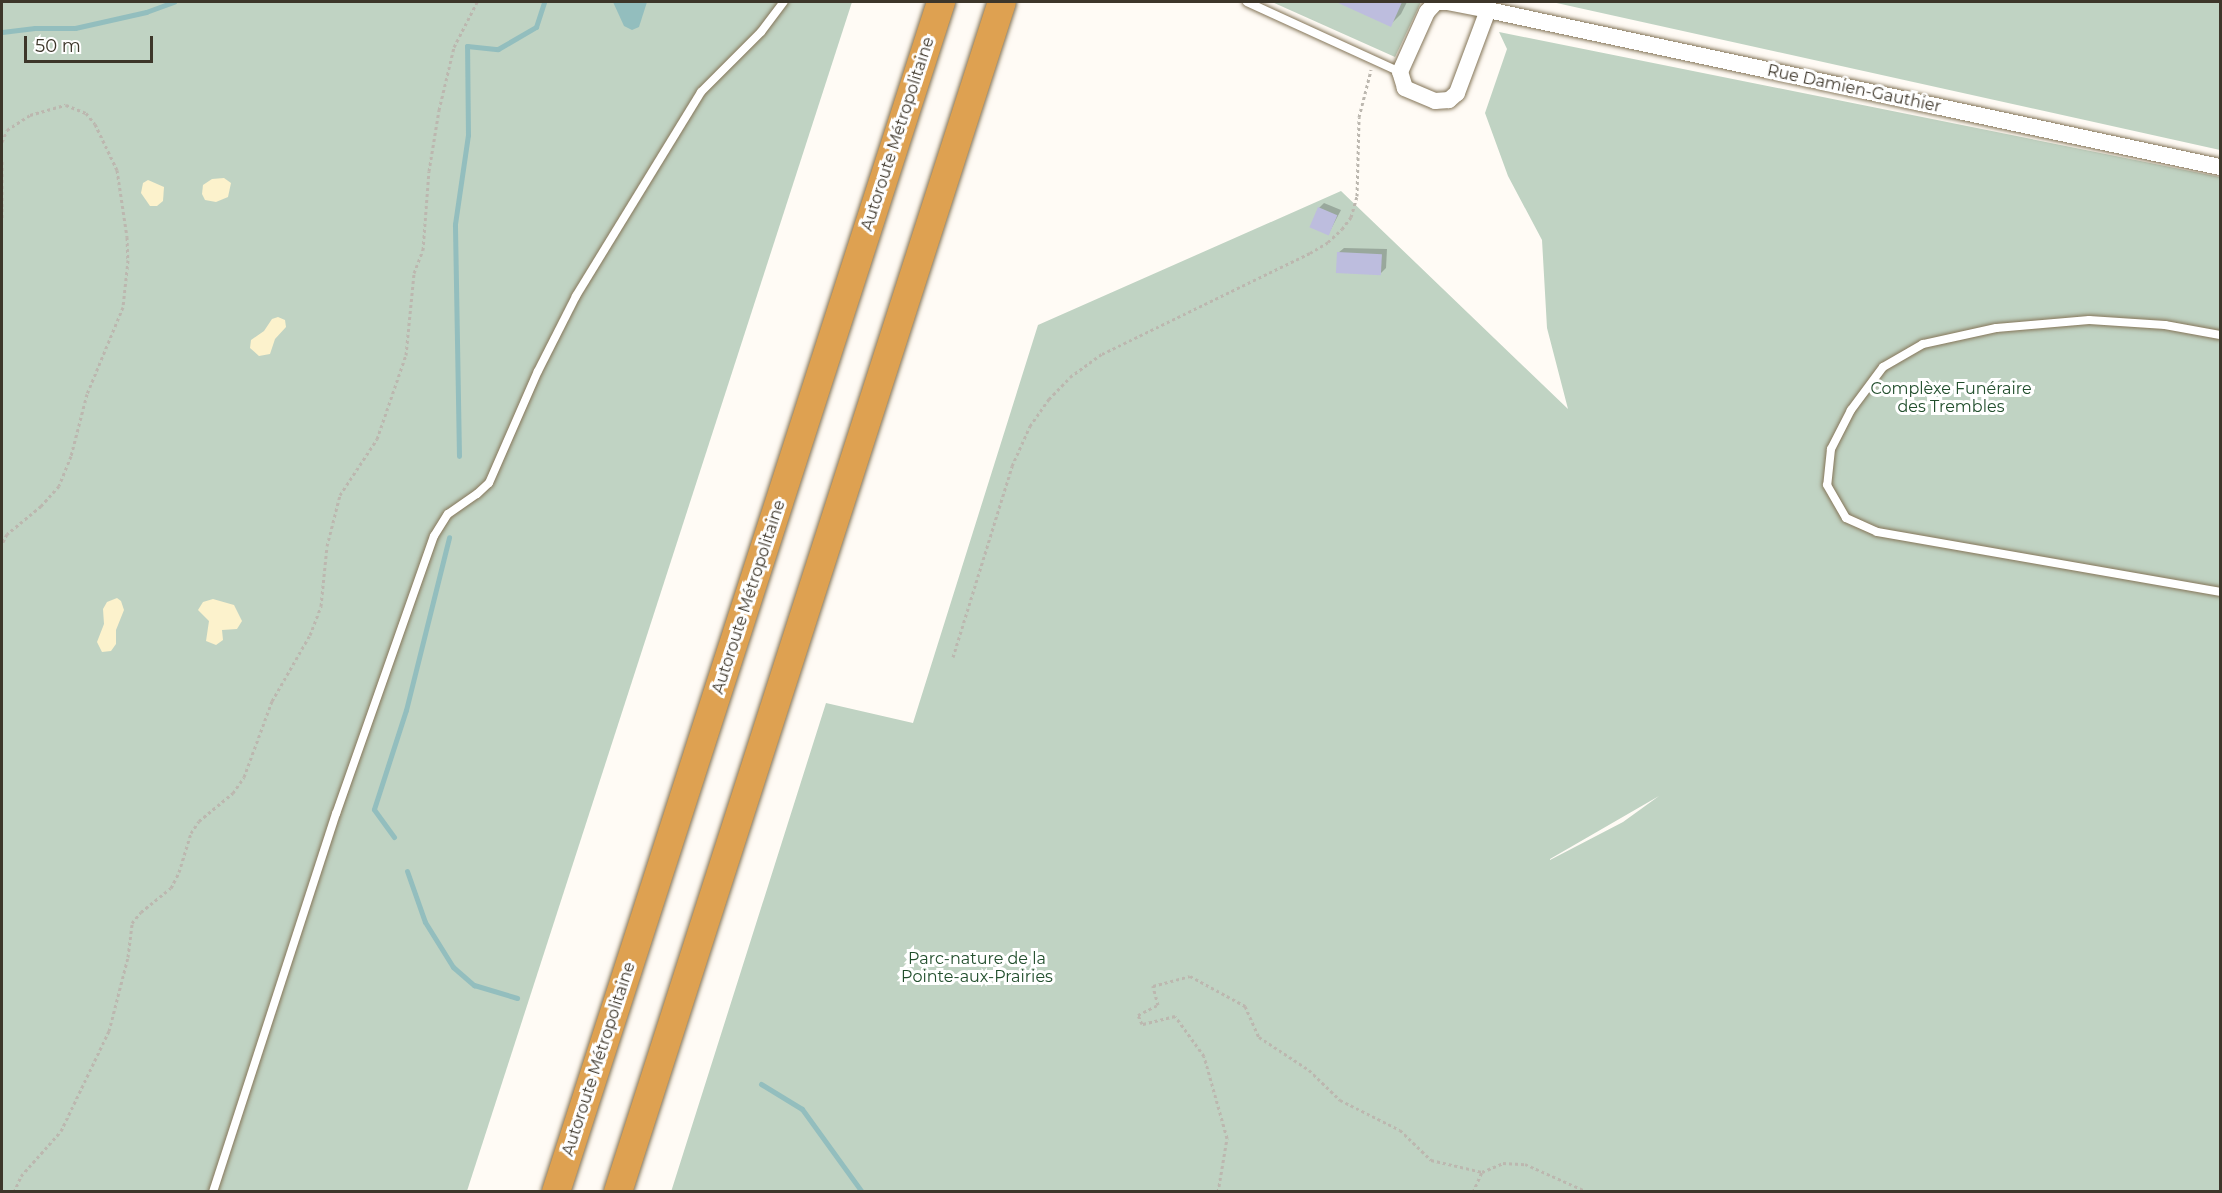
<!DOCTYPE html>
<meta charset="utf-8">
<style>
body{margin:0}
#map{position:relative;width:2222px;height:1193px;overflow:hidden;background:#fffbf5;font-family:Montserrat,sans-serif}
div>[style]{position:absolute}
.green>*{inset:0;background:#c0d3c3}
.sand>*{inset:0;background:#fcf2cc}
.water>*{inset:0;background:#93bebe}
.shadow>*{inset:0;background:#0003}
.stream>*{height:5px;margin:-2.5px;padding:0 2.5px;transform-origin:2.5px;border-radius:2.5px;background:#93bebe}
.building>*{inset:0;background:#bdbdde;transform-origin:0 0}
.path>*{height:3px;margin-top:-1.5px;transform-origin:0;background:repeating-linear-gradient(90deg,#bcb7af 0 3px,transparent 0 6px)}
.roads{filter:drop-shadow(0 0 2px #847558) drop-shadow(0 0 2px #847558)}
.service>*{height:8px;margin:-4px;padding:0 4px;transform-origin:4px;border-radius:4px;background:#fff}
.minor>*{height:16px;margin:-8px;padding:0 8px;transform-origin:8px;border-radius:8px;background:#fff}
.motorway>*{height:28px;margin:-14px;padding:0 14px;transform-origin:14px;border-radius:14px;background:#dea151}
span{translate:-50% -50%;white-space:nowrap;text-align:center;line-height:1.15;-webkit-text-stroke:6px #fff;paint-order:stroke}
.street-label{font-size:16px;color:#3d362a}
.park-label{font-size:16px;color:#214e2c}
.frame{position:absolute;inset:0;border:3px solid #3d362a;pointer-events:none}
.scale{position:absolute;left:24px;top:36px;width:129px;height:27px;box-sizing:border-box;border:3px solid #3d362a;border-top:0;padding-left:8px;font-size:18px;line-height:21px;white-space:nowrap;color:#3d362a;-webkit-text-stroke:4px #fff;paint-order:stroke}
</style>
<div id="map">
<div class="green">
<i style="clip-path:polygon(2px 2px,852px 2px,467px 1191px,2px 1191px)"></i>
<i style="clip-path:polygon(1272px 2px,1421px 2px,1395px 57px)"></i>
<i style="clip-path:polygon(1552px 2px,2220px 2px,2220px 150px)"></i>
<i style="clip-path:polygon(evenodd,1499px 32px,2220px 177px,2220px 1191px,671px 1192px,826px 703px,913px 723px,1038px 325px,1341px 191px,1568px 409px,1547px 328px,1542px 240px,1508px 176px,1485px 113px,1507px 49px,1499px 32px,1659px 796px,1623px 822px,1550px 860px,1550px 859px,1659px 796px)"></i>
</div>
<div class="sand">
<i style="clip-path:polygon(224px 178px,231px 183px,228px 197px,216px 202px,205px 200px,202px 194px,203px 185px,212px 179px)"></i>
<i style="clip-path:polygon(148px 180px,164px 187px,163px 201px,157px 206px,150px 206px,141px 193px,143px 183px)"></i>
<i style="clip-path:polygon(278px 317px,285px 320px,286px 327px,275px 339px,270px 354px,259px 356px,250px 348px,251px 340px,264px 331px,272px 319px)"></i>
<i style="clip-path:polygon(117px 598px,121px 601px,124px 610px,116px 630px,116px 644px,111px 651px,102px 652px,97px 642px,104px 624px,103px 609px,107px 602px)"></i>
<i style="clip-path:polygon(213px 599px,234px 605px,242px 621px,237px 629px,222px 630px,223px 640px,216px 645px,206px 641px,209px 621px,198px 610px,203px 602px)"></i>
</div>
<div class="water">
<i style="clip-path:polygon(613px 2px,647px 2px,639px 27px,632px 30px,624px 26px)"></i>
</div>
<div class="shadow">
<i style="clip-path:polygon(1339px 2px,1407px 2px,1401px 14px,1390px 25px)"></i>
<i style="clip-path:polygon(1324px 203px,1341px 210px,1329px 233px,1319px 208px)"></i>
<i style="clip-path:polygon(1344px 248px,1387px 249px,1386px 268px,1381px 273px,1338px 253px)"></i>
</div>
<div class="stream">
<i style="left:2px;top:32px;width:33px;rotate:-7deg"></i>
<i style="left:35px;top:28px;width:40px"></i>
<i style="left:75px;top:28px;width:73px;rotate:-12.7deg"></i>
<i style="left:146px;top:12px;width:30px;rotate:-20deg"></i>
<i style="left:459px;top:456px;width:232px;rotate:-91deg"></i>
<i style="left:455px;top:224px;width:90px;rotate:-81.7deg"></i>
<i style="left:468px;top:135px;width:89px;rotate:-90.6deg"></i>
<i style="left:467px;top:46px;width:31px;rotate:6deg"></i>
<i style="left:498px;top:49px;width:44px;rotate:-30.1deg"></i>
<i style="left:536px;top:27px;width:26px;rotate:-72deg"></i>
<i style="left:394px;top:837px;width:34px;rotate:-126deg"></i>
<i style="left:374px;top:809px;width:104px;rotate:-72.1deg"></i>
<i style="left:406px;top:710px;width:178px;rotate:-76deg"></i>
<i style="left:407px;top:871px;width:54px;rotate:70.6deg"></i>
<i style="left:425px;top:922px;width:53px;rotate:58.1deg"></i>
<i style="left:453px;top:967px;width:28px;rotate:41deg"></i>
<i style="left:474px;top:985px;width:45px;rotate:16.8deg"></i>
<i style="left:761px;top:1084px;width:48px;rotate:31.4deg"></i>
<i style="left:802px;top:1109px;width:102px;rotate:54.1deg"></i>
</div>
<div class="building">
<i style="clip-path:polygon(1336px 2px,1402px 2px,1391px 27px)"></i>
<i style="left:1318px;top:207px;width:21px;height:22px;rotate:23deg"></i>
<i style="left:1337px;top:252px;width:45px;height:21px;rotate:3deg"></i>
</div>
<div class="path">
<i style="left:2px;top:142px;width:13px;rotate:-67deg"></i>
<i style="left:7px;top:130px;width:27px;rotate:-33deg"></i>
<i style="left:30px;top:115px;width:37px;rotate:-16deg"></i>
<i style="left:66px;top:105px;width:22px;rotate:22deg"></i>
<i style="left:86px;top:113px;width:14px;rotate:51deg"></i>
<i style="left:95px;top:124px;width:51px;rotate:64.4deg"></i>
<i style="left:117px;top:170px;width:68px;rotate:81.5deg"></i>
<i style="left:127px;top:237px;width:23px;rotate:88deg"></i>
<i style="left:128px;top:260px;width:47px;rotate:96.1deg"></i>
<i style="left:123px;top:307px;width:94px;rotate:112.5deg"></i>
<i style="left:87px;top:394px;width:64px;rotate:104.5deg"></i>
<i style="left:71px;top:456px;width:32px;rotate:112deg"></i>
<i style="left:59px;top:486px;width:27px;rotate:132deg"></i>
<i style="left:41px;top:506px;width:44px;rotate:140.5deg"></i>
<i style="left:7px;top:534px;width:11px;rotate:117deg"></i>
<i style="left:2px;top:161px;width:57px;rotate:90deg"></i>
<i style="left:953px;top:657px;width:200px;rotate:-72.8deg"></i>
<i style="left:1012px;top:466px;width:44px;rotate:-65.8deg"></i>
<i style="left:1030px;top:426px;width:33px;rotate:-55deg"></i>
<i style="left:1049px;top:399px;width:30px;rotate:-46deg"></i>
<i style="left:1070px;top:377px;width:39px;rotate:-36deg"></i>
<i style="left:1102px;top:354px;width:231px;rotate:-25.9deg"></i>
<i style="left:1310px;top:253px;width:21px;rotate:-31deg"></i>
<i style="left:1328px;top:242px;width:19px;rotate:-43deg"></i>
<i style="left:1342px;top:229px;width:15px;rotate:-53deg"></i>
<i style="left:1351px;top:217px;width:22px;rotate:-74deg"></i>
<i style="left:1357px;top:196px;width:79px;rotate:-88.5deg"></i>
<i style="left:1359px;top:117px;width:49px;rotate:-75.7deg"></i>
<i style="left:14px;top:1192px;width:17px;rotate:-66deg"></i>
<i style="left:21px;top:1176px;width:60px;rotate:-48.4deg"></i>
<i style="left:61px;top:1131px;width:111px;rotate:-64.4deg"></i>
<i style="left:109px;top:1031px;width:76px;rotate:-75.6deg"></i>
<i style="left:128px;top:957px;width:34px;rotate:-83deg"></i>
<i style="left:132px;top:923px;width:14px;rotate:-51deg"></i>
<i style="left:141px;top:912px;width:38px;rotate:-39deg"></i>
<i style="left:171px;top:888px;width:18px;rotate:-63deg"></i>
<i style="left:179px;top:872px;width:41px;rotate:-72.9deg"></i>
<i style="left:191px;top:833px;width:14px;rotate:-56deg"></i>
<i style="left:199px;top:821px;width:44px;rotate:-39.5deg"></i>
<i style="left:233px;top:793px;width:19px;rotate:-55deg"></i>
<i style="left:244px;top:777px;width:81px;rotate:-69.8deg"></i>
<i style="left:272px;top:701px;width:76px;rotate:-60.1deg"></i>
<i style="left:310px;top:635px;width:31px;rotate:-69deg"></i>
<i style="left:321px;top:606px;width:60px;rotate:-84.3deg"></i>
<i style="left:327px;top:546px;width:53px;rotate:-75.7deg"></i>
<i style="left:340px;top:495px;width:67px;rotate:-56.5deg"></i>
<i style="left:377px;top:439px;width:89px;rotate:-71deg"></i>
<i style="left:406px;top:355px;width:82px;rotate:-84.4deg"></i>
<i style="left:414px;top:273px;width:25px;rotate:-69deg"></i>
<i style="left:423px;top:250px;width:79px;rotate:-85.7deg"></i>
<i style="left:429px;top:171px;width:62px;rotate:-80.7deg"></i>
<i style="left:439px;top:110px;width:65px;rotate:-76.6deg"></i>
<i style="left:454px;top:47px;width:51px;rotate:-62.9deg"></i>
<i style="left:1218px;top:1192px;width:55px;rotate:-80.5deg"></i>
<i style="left:1227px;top:1138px;width:85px;rotate:-105.7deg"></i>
<i style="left:1204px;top:1056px;width:49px;rotate:-125.9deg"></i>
<i style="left:1175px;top:1016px;width:34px;rotate:166deg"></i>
<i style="left:1142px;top:1024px;width:10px;rotate:-114deg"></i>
<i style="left:1138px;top:1015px;width:22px;rotate:-27deg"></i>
<i style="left:1158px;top:1005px;width:20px;rotate:-105deg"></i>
<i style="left:1153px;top:986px;width:38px;rotate:-15deg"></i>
<i style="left:1190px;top:976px;width:63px;rotate:28.6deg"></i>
<i style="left:1245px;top:1006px;width:34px;rotate:66deg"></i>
<i style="left:1259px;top:1037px;width:60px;rotate:33.4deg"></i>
<i style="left:1309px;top:1070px;width:43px;rotate:44.1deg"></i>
<i style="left:1340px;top:1100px;width:67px;rotate:26.6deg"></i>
<i style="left:1400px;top:1130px;width:43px;rotate:44.1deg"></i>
<i style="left:1431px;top:1160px;width:52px;rotate:13.2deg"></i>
<i style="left:1473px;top:1192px;width:22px;rotate:-66deg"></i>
<i style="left:1482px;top:1172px;width:23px;rotate:-23deg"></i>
<i style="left:1503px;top:1163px;width:22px;rotate:3deg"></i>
<i style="left:1525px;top:1164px;width:69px;rotate:24deg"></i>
</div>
<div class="roads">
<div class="service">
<i style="left:1247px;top:2px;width:168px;rotate:24.6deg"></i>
<i style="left:2220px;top:335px;width:56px;rotate:-169.7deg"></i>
<i style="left:2165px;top:325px;width:76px;rotate:-176.2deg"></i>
<i style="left:2089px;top:320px;width:93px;rotate:175.1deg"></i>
<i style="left:1996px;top:328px;width:75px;rotate:167.6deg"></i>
<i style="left:1923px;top:344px;width:46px;rotate:150.1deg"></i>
<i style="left:1883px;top:367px;width:54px;rotate:126.7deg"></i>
<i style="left:1851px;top:410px;width:44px;rotate:117.1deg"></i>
<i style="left:1831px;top:449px;width:36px;rotate:96deg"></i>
<i style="left:1827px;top:485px;width:38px;rotate:60deg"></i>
<i style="left:1846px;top:518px;width:34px;rotate:24deg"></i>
<i style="left:1877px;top:532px;width:348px;rotate:9.9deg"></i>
<i style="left:213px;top:1192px;width:398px;rotate:-72deg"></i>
<i style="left:336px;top:814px;width:295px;rotate:-70.6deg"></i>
<i style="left:434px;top:536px;width:26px;rotate:-58deg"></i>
<i style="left:448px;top:514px;width:35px;rotate:-35deg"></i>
<i style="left:477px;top:494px;width:16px;rotate:-43deg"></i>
<i style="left:489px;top:483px;width:122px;rotate:-66.4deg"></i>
<i style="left:538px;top:371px;width:84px;rotate:-63.1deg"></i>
<i style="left:576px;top:296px;width:239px;rotate:-58.5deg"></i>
<i style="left:701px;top:92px;width:85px;rotate:-45deg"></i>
<i style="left:761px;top:32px;width:38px;rotate:-53deg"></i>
</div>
<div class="minor">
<i style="left:1488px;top:10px;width:89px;rotate:110.5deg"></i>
<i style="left:1457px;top:93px;width:11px;rotate:139deg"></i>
<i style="left:1449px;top:100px;width:14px;rotate:176deg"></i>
<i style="left:1435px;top:101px;width:33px;rotate:-157deg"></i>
<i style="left:1405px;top:88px;width:17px;rotate:-107deg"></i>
<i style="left:1400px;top:72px;width:66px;rotate:-65.8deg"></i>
<i style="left:1427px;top:12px;width:13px;rotate:-48deg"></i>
<i style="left:1436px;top:2px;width:11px"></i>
<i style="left:1447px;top:2px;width:42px;rotate:11deg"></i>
<i style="left:1488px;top:10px;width:749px;rotate:12.11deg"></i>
</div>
<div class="motorway">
<i style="left:556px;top:1192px;width:1251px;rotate:-72.07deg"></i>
<i style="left:618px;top:1192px;width:1250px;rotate:-72.12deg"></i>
</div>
</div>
<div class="street-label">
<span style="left:1854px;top:89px;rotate:12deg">Rue Damien-Gauthier</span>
<span style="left:898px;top:134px;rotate:-72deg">Autoroute Métropolitaine</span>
<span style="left:749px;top:597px;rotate:-72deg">Autoroute Métropolitaine</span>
<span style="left:599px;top:1059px;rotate:-72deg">Autoroute Métropolitaine</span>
</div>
<div class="park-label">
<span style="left:1951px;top:398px">Complèxe Funéraire<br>des Trembles</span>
<span style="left:977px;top:968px">Parc-nature de la<br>Pointe-aux-Prairies</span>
</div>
<div class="frame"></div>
<div class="scale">50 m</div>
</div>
